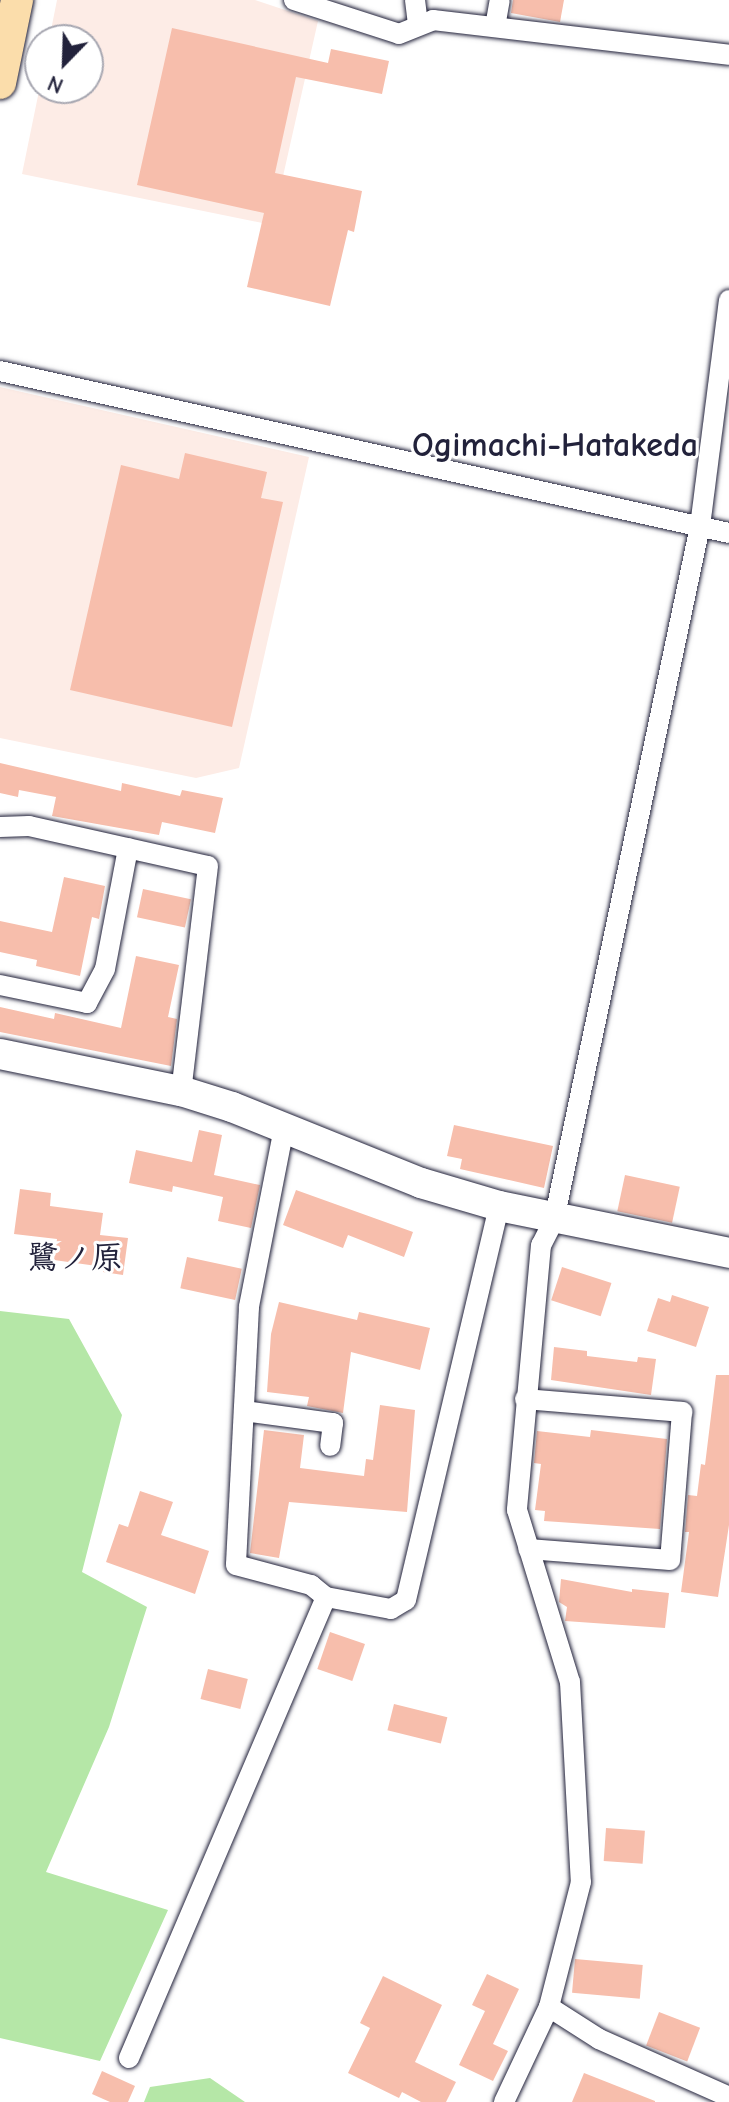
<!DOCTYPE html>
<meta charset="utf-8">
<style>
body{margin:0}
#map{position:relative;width:729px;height:2102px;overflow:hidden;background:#fff;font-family:"Comic Neue","Klee One",sans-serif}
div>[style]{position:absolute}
.built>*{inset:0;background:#fdece6}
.green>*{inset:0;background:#b5e7a7}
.building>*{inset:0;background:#f7beac;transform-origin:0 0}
.roads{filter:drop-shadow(0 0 2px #22223b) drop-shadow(0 0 2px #22223b)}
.street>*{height:20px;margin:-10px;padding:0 10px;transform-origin:10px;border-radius:10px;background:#fff}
.secondary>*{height:30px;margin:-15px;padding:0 15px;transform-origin:15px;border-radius:15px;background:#fff}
.primary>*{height:32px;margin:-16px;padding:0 16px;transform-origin:16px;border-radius:16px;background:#fbddab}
span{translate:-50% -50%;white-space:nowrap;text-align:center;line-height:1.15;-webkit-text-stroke:6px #fff;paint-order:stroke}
.neighbourhood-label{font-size:32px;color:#22223b;font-weight:700}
.quarter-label{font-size:34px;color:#22223b;font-weight:700}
.north{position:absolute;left:24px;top:24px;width:80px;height:80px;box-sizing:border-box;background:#fff;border:2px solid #a7a7b1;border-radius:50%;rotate:203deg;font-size:22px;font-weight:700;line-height:32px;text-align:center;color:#22223b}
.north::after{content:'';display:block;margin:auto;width:28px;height:36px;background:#22223b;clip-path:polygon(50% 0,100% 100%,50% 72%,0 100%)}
</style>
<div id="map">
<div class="built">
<i style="clip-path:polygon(57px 0,255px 0,318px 21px,272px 225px,22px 174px,40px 86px,88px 88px,88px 40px,49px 40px)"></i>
<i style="clip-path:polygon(0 387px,309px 457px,239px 768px,196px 778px,0 738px)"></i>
</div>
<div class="green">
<i style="clip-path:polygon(0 1311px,69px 1319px,122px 1415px,82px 1572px,147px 1607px,109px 1727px,46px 1872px,168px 1910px,100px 2061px,0 2038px)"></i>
<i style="clip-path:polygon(210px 2078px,245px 2102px,144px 2102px,150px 2087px)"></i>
</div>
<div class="building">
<i style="clip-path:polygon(513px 0,564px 0,560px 22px,511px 13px)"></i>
<i style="clip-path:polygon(172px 28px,328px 63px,331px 49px,389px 61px,382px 94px,296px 77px,275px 173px,362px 191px,354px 232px,348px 230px,330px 306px,247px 287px,264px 213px,137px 185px)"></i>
<i style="clip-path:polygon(185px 453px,267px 472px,261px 498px,283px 502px,232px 727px,70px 690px,121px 465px,179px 479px)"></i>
<i style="clip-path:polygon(0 763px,121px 791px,122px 783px,180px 796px,182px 790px,223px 798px,215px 833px,162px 822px,159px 835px,52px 816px,56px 797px,19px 790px,18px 797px,0 793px)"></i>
<i style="clip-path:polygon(64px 877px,105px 886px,99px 919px,92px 917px,80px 976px,36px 966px,37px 960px,0 952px,0 921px,52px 932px)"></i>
<i style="left:143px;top:889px;width:49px;height:29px;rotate:12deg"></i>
<i style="clip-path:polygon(136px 956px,179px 965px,168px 1017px,177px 1019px,171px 1066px,0 1032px,0 1007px,54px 1019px,55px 1013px,121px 1028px)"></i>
<i style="clip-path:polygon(454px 1125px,553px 1146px,544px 1188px,460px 1169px,462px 1159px,447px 1156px)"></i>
<i style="clip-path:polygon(199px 1130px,222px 1135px,214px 1175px,260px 1185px,251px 1228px,218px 1221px,223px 1197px,173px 1186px,172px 1192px,129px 1183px,136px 1150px,192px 1162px)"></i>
<i style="left:625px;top:1175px;width:56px;height:37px;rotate:12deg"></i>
<i style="clip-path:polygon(20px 1189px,51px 1193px,50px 1206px,103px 1213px,100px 1235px,128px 1238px,123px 1275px,103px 1272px,104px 1267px,54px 1260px,57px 1239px,14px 1234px)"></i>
<i style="clip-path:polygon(296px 1190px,413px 1232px,404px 1257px,348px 1235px,343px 1248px,283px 1225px)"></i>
<i style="left:187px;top:1257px;width:56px;height:32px;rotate:12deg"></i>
<i style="left:562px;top:1267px;width:52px;height:35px;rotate:18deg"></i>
<i style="clip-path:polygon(672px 1295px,709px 1307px,696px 1347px,647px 1331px,658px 1298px,670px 1302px)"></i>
<i style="clip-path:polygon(279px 1302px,357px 1320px,359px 1312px,430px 1328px,420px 1370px,351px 1352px,343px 1413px,307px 1406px,309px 1397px,267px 1392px,271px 1334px)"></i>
<i style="clip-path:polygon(554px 1347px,587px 1351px,587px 1356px,637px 1362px,638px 1357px,656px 1359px,651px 1395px,551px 1380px)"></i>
<i style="clip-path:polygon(716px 1375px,729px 1375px,729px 1525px,718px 1597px,681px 1592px,689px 1532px,685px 1532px,688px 1495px,697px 1496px,701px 1464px,705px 1465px)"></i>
<i style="clip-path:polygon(380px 1405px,415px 1410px,407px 1512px,289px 1502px,279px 1558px,250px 1553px,264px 1430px,304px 1435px,300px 1468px,364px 1476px,366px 1459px,373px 1460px)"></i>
<i style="clip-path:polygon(591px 1430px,667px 1439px,660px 1529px,544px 1521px,545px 1511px,535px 1510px,541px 1464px,534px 1463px,537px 1431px,590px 1437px)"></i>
<i style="clip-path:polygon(140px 1491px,173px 1502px,161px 1535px,209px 1551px,195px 1594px,106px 1562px,119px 1524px,128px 1527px)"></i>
<i style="clip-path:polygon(561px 1579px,632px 1592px,632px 1589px,669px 1593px,665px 1628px,565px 1621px,567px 1607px,559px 1602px)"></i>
<i style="left:330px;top:1632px;width:37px;height:39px;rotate:19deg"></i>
<i style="left:208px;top:1669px;width:41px;height:31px;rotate:14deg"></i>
<i style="left:394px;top:1704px;width:55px;height:27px;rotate:14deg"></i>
<i style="left:606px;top:1828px;width:39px;height:33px;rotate:4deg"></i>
<i style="left:575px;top:1959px;width:68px;height:34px;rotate:5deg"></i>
<i style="clip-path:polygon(487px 1974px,519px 1989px,493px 2044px,508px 2051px,493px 2081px,459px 2065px,485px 2011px,472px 2005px)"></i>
<i style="clip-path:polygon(383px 1976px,442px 2005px,415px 2062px,456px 2082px,446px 2102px,421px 2102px,402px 2092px,399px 2098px,348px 2073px,370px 2028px,360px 2023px)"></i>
<i style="left:659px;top:2012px;width:44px;height:36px;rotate:21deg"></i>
<i style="clip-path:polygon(102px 2071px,135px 2086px,128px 2102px,110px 2102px,92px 2094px)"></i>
<i style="clip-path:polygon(584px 2073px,655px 2101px,655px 2102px,572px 2102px)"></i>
</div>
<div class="roads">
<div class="street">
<i style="left:294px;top:0;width:110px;rotate:17.9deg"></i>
<i style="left:399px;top:34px;width:37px;rotate:-22deg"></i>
<i style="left:433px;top:20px;width:298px;rotate:6.7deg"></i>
<i style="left:415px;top:0;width:23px;rotate:83deg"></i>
<i style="left:495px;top:27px;width:27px;rotate:-80deg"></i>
<i style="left:729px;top:300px;width:228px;rotate:97.3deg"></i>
<i style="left:700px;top:526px;width:709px;rotate:101.88deg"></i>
<i style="left:554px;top:1220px;width:28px;rotate:117deg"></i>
<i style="left:541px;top:1245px;width:266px;rotate:95.2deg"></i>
<i style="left:517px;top:1510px;width:180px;rotate:72.9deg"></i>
<i style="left:570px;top:1682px;width:200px;rotate:86.9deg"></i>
<i style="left:581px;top:1882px;width:129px;rotate:104.4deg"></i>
<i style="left:549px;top:2007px;width:59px;rotate:32.6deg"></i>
<i style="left:599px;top:2039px;width:142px;rotate:24deg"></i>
<i style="left:0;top:371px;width:747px;rotate:12.53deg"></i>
<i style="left:0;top:827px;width:29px;rotate:-2deg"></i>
<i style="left:29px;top:826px;width:183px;rotate:12.6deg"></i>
<i style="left:208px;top:866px;width:227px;rotate:96.8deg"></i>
<i style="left:0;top:985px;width:89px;rotate:11.7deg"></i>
<i style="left:87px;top:1003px;width:38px;rotate:-62deg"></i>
<i style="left:105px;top:969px;width:123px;rotate:-79.2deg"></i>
<i style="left:284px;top:1128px;width:182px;rotate:101.1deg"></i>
<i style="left:249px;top:1307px;width:258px;rotate:92.9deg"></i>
<i style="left:236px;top:1565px;width:78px;rotate:14.9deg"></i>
<i style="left:311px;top:1585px;width:19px;rotate:39deg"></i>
<i style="left:525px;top:1399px;width:158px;rotate:4.7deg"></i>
<i style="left:682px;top:1412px;width:148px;rotate:94.6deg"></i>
<i style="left:670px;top:1560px;width:142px;rotate:-175.6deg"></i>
<i style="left:244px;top:1411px;width:90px;rotate:7.7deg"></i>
<i style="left:333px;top:1423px;width:23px;rotate:97deg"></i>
<i style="left:129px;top:2058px;width:501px;rotate:-66.86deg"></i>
<i style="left:326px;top:1597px;width:66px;rotate:10.5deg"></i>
<i style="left:391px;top:1609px;width:17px;rotate:-31deg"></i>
<i style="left:406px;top:1600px;width:405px;rotate:-76.7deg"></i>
<i style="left:504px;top:2102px;width:105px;rotate:-64.7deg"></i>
</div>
<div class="secondary">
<i style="left:0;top:1054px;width:185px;rotate:11.6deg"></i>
<i style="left:181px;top:1091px;width:53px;rotate:17.4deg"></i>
<i style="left:232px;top:1107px;width:204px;rotate:21.9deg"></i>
<i style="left:421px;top:1183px;width:81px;rotate:16.4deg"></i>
<i style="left:499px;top:1206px;width:235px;rotate:11.5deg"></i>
</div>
<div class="primary">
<i style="left:0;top:83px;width:85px;rotate:-78.4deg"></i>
</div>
</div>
<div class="neighbourhood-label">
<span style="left:75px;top:1258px">鷺ノ原</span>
</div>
<div class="quarter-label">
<span style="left:555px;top:446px">Ogimachi-Hatakeda</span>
</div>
<div class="north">N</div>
</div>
